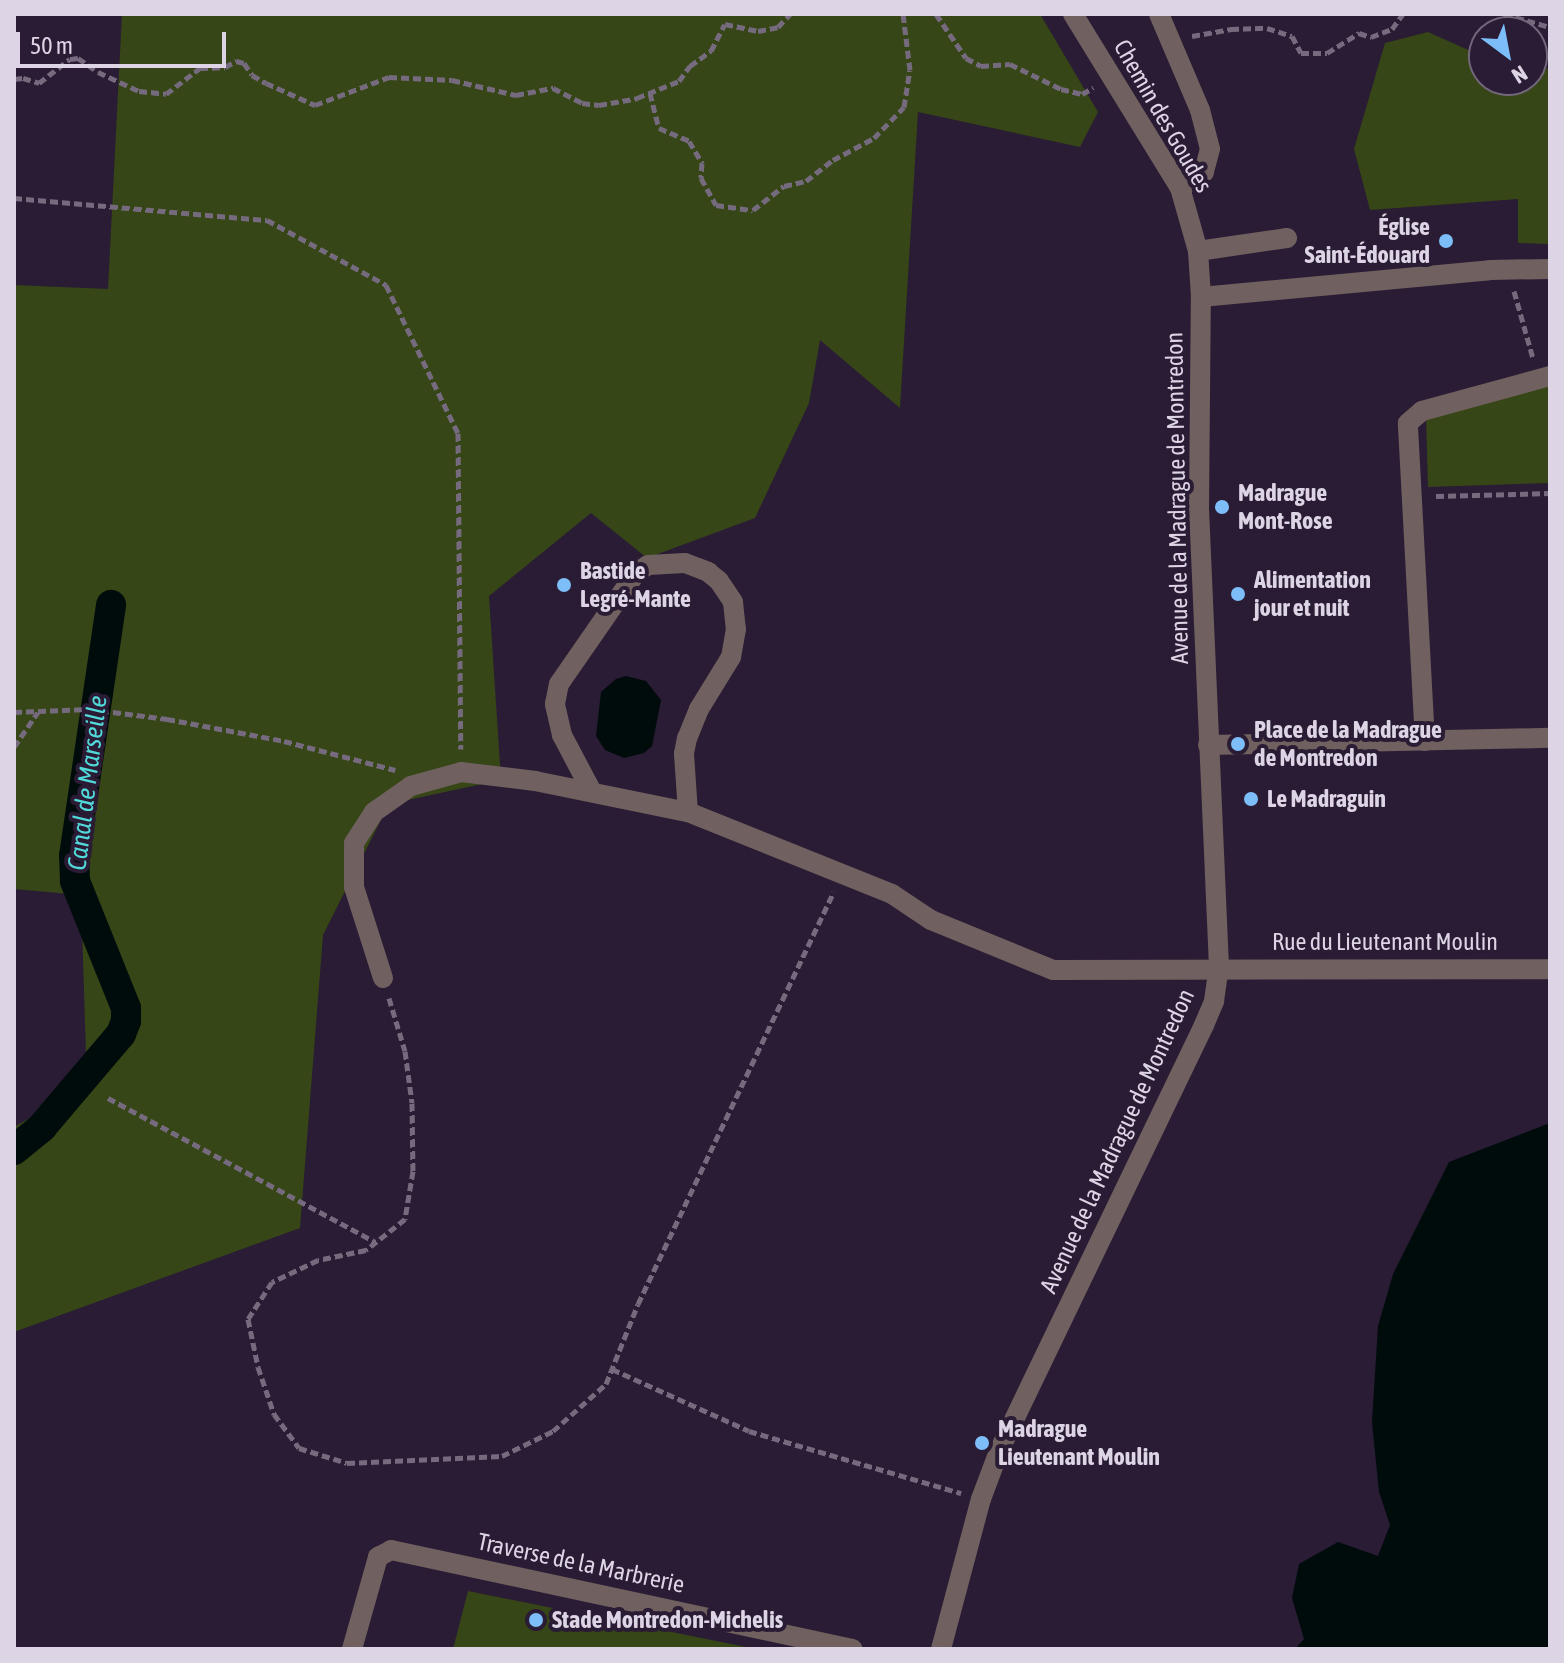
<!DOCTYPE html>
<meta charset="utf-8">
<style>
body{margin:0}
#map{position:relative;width:1564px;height:1663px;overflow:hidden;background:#2a1c34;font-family:"Asap Condensed",sans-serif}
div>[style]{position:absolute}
.green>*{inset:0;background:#364616}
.water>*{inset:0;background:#000c0c}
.canal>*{height:30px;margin:-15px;padding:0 15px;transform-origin:15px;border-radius:15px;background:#000c0c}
.path>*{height:5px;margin-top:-2.5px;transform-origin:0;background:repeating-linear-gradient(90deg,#756a7e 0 8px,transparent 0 12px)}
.minor>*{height:20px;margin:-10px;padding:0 10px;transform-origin:10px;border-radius:10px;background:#70605f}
.dots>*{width:22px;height:22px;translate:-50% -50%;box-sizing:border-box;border:4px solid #2a1c34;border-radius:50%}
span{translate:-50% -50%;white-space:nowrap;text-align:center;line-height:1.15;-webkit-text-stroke:8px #2a1c34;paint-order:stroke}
.street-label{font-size:24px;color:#ddd5e5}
.poi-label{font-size:24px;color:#ddd5e5;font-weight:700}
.right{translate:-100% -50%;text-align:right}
.left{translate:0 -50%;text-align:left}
.water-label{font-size:26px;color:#52dada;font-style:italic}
.frame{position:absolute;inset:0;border:16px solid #ddd5e5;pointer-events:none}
.north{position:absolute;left:1468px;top:16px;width:80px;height:80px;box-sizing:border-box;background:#2a1c34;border:2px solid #72667b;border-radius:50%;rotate:148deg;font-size:22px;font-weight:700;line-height:32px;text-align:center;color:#ddd5e5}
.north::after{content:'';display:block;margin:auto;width:28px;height:36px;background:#7dbef9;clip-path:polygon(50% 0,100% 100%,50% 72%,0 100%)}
.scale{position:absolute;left:16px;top:32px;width:210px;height:36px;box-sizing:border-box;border:4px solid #ddd5e5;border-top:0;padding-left:10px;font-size:24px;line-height:28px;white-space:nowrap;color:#ddd5e5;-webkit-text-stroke:6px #2a1c34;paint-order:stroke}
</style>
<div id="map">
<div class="green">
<i style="clip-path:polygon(122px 14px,1040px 14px,1098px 112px,1080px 147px,918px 112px,900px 408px,820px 340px,809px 403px,755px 518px,647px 558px,591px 513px,489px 596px,501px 780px,389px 804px,323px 935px,300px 1228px,14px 1332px,14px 1127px,87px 1086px,81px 895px,14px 889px,14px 285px,108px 289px)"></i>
<i style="clip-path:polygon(1428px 32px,1484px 57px,1484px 80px,1532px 80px,1532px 59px,1550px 70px,1550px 244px,1518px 243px,1518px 199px,1370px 210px,1354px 149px,1385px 43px)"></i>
<i style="clip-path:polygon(1550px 385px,1550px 483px,1428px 487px,1426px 418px)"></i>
<i style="clip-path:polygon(468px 1591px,756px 1649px,453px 1649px)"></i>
</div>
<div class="water">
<i style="clip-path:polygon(626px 676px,646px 681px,661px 700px,652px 746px,644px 753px,624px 758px,605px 750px,596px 736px,601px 692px,616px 679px)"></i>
<i style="clip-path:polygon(1550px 1123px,1550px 1649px,1295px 1649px,1304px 1639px,1292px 1598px,1299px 1564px,1338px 1542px,1378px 1556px,1390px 1525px,1379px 1492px,1372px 1422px,1378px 1326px,1393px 1274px,1449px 1162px)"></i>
</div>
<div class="canal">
<i style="left:14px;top:1150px;width:36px;rotate:-39deg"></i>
<i style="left:42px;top:1127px;width:122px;rotate:-49.7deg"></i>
<i style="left:121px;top:1034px;width:14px;rotate:-69deg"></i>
<i style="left:126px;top:1021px;width:13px;rotate:-90deg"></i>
<i style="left:126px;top:1008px;width:137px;rotate:-111.9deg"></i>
<i style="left:75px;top:881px;width:25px;rotate:-92deg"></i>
<i style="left:74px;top:856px;width:254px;rotate:-81.6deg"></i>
</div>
<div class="path">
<i style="left:936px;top:14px;width:53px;rotate:55.7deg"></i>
<i style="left:966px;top:58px;width:17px;rotate:28deg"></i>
<i style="left:981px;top:66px;width:29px;rotate:-4deg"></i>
<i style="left:1010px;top:64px;width:57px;rotate:26.1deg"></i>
<i style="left:1061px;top:89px;width:22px;rotate:13deg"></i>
<i style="left:1082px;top:94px;width:13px;rotate:-29deg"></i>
<i style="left:1504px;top:14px;width:48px;rotate:15.8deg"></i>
<i style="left:1192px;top:36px;width:40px;rotate:-10deg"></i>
<i style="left:1231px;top:29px;width:36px;rotate:-2deg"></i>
<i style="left:1267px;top:28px;width:26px;rotate:18deg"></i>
<i style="left:1292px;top:36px;width:19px;rotate:62deg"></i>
<i style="left:1301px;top:53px;width:26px"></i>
<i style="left:1327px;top:53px;width:38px;rotate:-32deg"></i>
<i style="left:1359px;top:33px;width:13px;rotate:18deg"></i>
<i style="left:1371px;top:37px;width:22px;rotate:-21deg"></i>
<i style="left:1392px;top:29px;width:19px;rotate:-54deg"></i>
<i style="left:14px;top:79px;width:9px;rotate:-6deg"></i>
<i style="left:23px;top:78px;width:17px;rotate:17deg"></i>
<i style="left:39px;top:83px;width:39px;rotate:-38deg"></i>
<i style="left:70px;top:59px;width:8px;rotate:-7deg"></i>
<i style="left:78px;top:58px;width:24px;rotate:35deg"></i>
<i style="left:98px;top:72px;width:45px;rotate:24.9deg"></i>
<i style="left:139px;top:91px;width:27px;rotate:6deg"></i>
<i style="left:166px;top:94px;width:43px;rotate:-37.4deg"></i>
<i style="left:200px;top:68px;width:25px;rotate:-2deg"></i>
<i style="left:225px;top:67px;width:13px;rotate:-29deg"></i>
<i style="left:236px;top:61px;width:8px;rotate:14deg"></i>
<i style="left:244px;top:63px;width:14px;rotate:56deg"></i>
<i style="left:252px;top:75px;width:16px;rotate:30deg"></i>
<i style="left:266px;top:83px;width:54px;rotate:24.2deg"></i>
<i style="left:315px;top:105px;width:79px;rotate:-20.7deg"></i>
<i style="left:389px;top:77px;width:63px;rotate:2.7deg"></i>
<i style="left:452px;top:80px;width:66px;rotate:13.2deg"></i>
<i style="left:516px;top:95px;width:38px;rotate:-11deg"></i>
<i style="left:553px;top:88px;width:33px;rotate:27deg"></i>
<i style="left:582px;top:103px;width:17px;rotate:7deg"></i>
<i style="left:599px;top:105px;width:39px;rotate:-10deg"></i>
<i style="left:637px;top:98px;width:45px;rotate:-22deg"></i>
<i style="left:679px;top:81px;width:19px;rotate:-54deg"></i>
<i style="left:690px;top:66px;width:26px;rotate:-36deg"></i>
<i style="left:711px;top:51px;width:30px;rotate:-63deg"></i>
<i style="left:725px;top:24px;width:34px;rotate:12deg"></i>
<i style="left:758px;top:31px;width:20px;rotate:-11deg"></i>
<i style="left:778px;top:27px;width:18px;rotate:-47deg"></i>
<i style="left:650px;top:93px;width:36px;rotate:76deg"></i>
<i style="left:659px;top:128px;width:33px;rotate:23deg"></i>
<i style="left:689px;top:141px;width:26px;rotate:59deg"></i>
<i style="left:702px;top:163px;width:15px;rotate:94deg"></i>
<i style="left:701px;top:178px;width:31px;rotate:61deg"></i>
<i style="left:716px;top:205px;width:37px;rotate:8deg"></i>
<i style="left:753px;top:210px;width:39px;rotate:-38deg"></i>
<i style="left:784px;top:186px;width:23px;rotate:-13deg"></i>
<i style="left:806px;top:181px;width:34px;rotate:-38deg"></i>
<i style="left:833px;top:160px;width:47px;rotate:-28.2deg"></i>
<i style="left:874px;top:138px;width:43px;rotate:-45.9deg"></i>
<i style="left:904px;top:107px;width:37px;rotate:-81deg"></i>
<i style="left:910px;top:70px;width:56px;rotate:-97.1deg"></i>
<i style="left:14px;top:198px;width:254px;rotate:5deg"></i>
<i style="left:267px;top:220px;width:136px;rotate:28.6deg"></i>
<i style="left:386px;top:285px;width:165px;rotate:64.1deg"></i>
<i style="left:458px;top:433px;width:316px;rotate:89.5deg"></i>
<i style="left:1514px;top:291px;width:70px;rotate:74.2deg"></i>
<i style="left:1436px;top:496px;width:114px;rotate:-1.5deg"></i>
<i style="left:14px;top:712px;width:75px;rotate:-2.3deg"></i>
<i style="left:89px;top:709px;width:79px;rotate:7.3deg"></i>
<i style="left:167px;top:719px;width:119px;rotate:10.6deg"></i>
<i style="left:284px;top:741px;width:115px;rotate:14.6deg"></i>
<i style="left:14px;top:747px;width:42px;rotate:-55.6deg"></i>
<i style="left:389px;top:998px;width:55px;rotate:73.2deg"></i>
<i style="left:405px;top:1051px;width:52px;rotate:82.3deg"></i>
<i style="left:412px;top:1103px;width:68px;rotate:89.2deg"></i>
<i style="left:413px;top:1171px;width:49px;rotate:99.5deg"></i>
<i style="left:405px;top:1219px;width:50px;rotate:141.5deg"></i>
<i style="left:366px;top:1250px;width:49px;rotate:168.2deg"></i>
<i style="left:318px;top:1260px;width:51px;rotate:154.4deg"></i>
<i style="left:272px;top:1282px;width:44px;rotate:123deg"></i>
<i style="left:248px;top:1319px;width:49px;rotate:78.2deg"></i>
<i style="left:258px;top:1367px;width:50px;rotate:71.2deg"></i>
<i style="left:274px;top:1414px;width:42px;rotate:53.7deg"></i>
<i style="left:299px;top:1448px;width:50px;rotate:17.4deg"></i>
<i style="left:347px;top:1463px;width:155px;rotate:-2.6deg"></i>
<i style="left:502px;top:1456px;width:57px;rotate:-26.1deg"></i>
<i style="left:553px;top:1431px;width:71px;rotate:-41.6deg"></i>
<i style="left:606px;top:1384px;width:86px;rotate:-68.2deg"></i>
<i style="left:638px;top:1304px;width:456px;rotate:-64.6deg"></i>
<i style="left:108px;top:1098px;width:303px;rotate:28.3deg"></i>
<i style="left:612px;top:1369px;width:150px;rotate:24.3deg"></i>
<i style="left:749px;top:1431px;width:221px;rotate:16.3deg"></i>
</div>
<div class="minor">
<i style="left:1159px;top:14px;width:104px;rotate:66.9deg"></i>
<i style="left:1200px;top:110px;width:40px;rotate:75.6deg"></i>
<i style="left:1210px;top:149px;width:24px;rotate:105deg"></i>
<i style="left:1204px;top:172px;width:29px;rotate:146deg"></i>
<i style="left:1198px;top:251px;width:90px;rotate:-8.3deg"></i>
<i style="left:1201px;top:297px;width:290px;rotate:-5.3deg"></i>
<i style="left:1490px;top:270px;width:60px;rotate:-1deg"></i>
<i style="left:1425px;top:741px;width:318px;rotate:-93.1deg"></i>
<i style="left:1408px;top:423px;width:18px;rotate:-41deg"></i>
<i style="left:1422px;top:411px;width:133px;rotate:-15.3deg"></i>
<i style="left:1208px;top:745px;width:342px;rotate:-1.2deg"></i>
<i style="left:592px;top:792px;width:64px;rotate:-117.8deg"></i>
<i style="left:562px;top:735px;width:32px;rotate:-103deg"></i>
<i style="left:555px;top:704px;width:20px;rotate:-79deg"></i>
<i style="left:559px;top:684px;width:135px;rotate:-55.3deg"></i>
<i style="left:636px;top:573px;width:14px;rotate:-34deg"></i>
<i style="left:648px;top:565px;width:37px;rotate:-3deg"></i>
<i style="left:685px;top:563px;width:25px;rotate:21deg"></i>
<i style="left:708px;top:572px;width:14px;rotate:39deg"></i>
<i style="left:719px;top:581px;width:25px;rotate:56deg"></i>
<i style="left:733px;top:602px;width:27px;rotate:84deg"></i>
<i style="left:736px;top:629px;width:28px;rotate:100deg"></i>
<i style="left:731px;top:657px;width:61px;rotate:121.6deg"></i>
<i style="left:699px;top:709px;width:31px;rotate:112deg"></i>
<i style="left:687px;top:738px;width:16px;rotate:101deg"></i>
<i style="left:684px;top:754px;width:58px;rotate:86.1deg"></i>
<i style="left:383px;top:978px;width:96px;rotate:-107.7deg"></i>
<i style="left:354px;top:887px;width:44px;rotate:-90deg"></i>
<i style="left:354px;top:843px;width:37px;rotate:-57deg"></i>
<i style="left:374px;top:812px;width:45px;rotate:-35.1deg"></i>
<i style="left:411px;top:786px;width:52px;rotate:-15.6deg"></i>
<i style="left:461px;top:772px;width:75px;rotate:6.9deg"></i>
<i style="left:535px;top:781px;width:156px;rotate:11.5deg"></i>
<i style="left:688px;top:812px;width:220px;rotate:21.9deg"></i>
<i style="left:892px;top:894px;width:47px;rotate:33.7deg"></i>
<i style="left:931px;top:920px;width:132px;rotate:22.3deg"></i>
<i style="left:1053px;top:970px;width:497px;rotate:-0.1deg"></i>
<i style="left:352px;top:1649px;width:96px;rotate:-74.2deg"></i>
<i style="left:378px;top:1557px;width:15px;rotate:-28deg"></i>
<i style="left:391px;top:1550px;width:472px;rotate:12.1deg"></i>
<i style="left:941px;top:1649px;width:155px;rotate:-75.1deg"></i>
<i style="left:981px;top:1499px;width:51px;rotate:-69.4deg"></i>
<i style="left:999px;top:1451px;width:473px;rotate:-64.3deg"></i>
<i style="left:1204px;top:1025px;width:26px;rotate:-67deg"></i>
<i style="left:1214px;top:1001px;width:34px;rotate:-82deg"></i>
<i style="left:1219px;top:967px;width:459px;rotate:-92.5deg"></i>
<i style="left:1199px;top:508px;width:211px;rotate:-89.5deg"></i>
<i style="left:1201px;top:297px;width:46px;rotate:-93.7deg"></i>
<i style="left:1198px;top:251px;width:66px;rotate:-105.9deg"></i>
<i style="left:1180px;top:188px;width:204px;rotate:-121.6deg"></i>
</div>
<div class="dots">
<i style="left:1446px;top:241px;background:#7dbef9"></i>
<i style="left:1222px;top:507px;background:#7dbef9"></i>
<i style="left:564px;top:585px;background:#7dbef9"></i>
<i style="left:1238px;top:594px;background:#7dbef9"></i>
<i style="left:1238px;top:744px;background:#7dbef9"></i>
<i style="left:1251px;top:799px;background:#7dbef9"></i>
<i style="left:982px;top:1443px;background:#7dbef9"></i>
<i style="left:536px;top:1620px;background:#7dbef9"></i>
</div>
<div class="street-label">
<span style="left:1163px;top:116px;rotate:60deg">Chemin des Goudes</span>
<span style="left:1177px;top:498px;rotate:-91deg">Avenue de la Madrague de Montredon</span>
<span style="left:1385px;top:942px">Rue du Lieutenant Moulin</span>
<span style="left:1117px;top:1141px;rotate:-65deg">Avenue de la Madrague de Montredon</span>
<span style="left:581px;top:1563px;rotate:12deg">Traverse de la Marbrerie</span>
</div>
<div class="poi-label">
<span class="right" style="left:1430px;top:241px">Église<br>Saint-Édouard</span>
<span class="left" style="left:1238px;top:507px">Madrague<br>Mont-Rose</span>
<span class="left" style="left:580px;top:585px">Bastide<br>Legré-Mante</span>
<span class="left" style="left:1254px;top:594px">Alimentation<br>jour et nuit</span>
<span class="left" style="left:1254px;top:744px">Place de la Madrague<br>de Montredon</span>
<span class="left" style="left:1267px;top:799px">Le Madraguin</span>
<span class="left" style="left:998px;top:1443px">Madrague<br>Lieutenant Moulin</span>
<span class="left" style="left:552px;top:1620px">Stade Montredon-Michelis</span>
</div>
<div class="water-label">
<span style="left:88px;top:783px;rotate:-83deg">Canal de Marseille</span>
</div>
<div class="frame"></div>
<div class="north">N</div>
<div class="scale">50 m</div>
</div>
